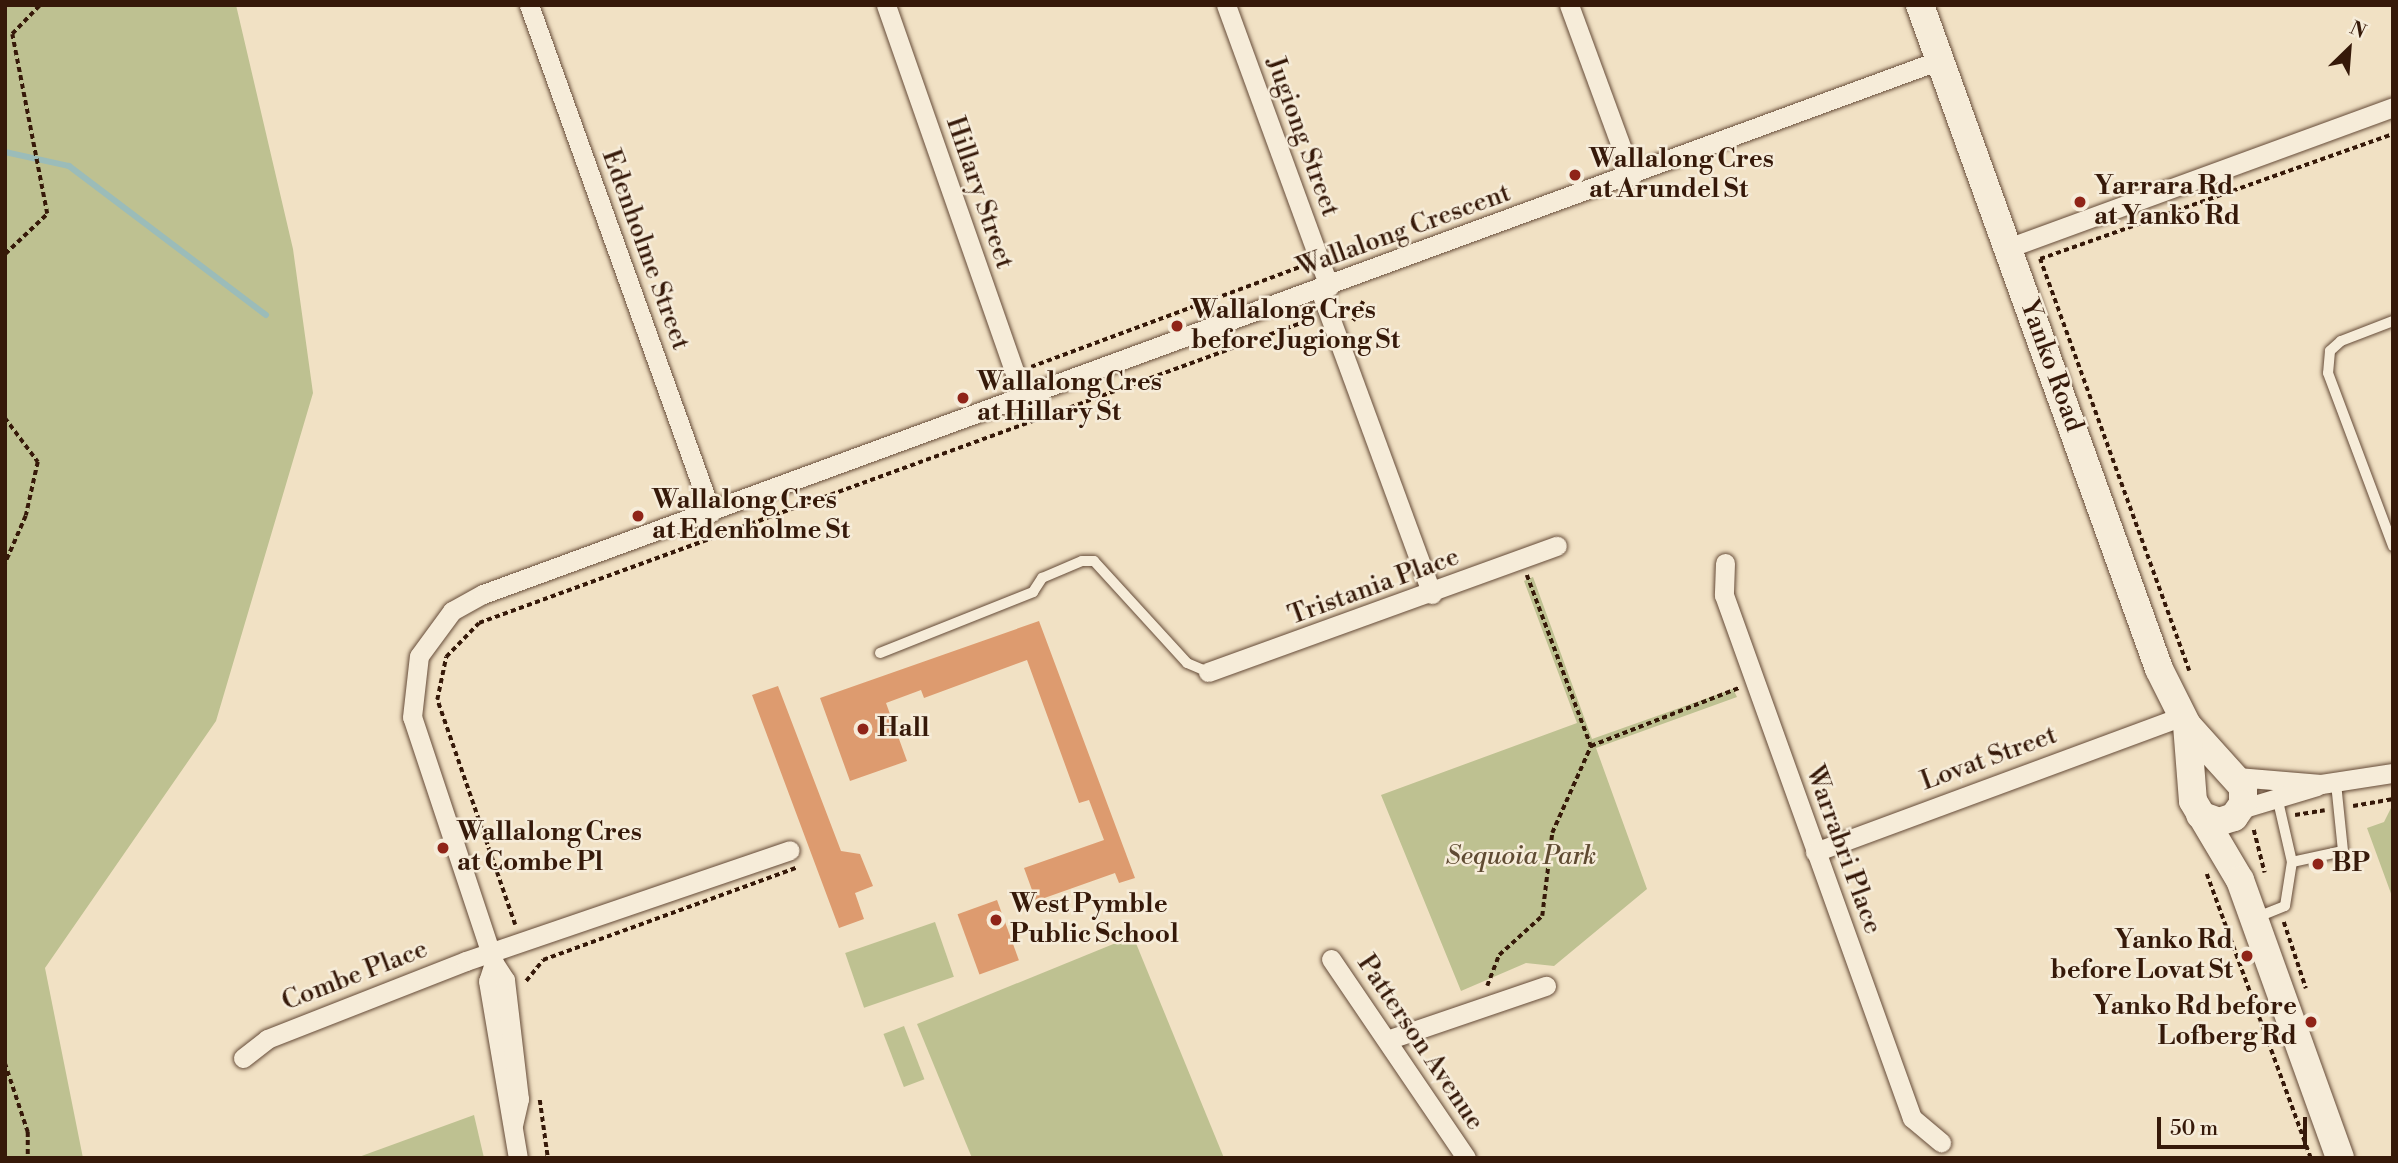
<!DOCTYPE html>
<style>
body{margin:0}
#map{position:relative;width:2398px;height:1163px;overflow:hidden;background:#f1e1c4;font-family:"Libre Bodoni",serif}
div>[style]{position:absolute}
.green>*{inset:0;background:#bec191;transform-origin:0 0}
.stream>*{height:6px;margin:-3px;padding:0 3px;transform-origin:3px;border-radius:3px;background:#9bbcb9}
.building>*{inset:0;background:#dd9b6f;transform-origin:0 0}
.path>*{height:3.5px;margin-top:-1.75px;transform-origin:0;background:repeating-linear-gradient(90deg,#361909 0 5px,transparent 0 8.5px)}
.roads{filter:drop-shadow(0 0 2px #654b38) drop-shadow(0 0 2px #654b38)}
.service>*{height:10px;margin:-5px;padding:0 5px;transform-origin:5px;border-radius:5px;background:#f6ecd9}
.minor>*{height:19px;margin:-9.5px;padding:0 9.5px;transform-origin:9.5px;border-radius:9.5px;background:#f6ecd9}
.secondary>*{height:28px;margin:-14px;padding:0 14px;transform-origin:14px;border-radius:14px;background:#f6ecd9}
.dots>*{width:19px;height:19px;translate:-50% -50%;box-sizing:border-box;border:4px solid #f6ecd9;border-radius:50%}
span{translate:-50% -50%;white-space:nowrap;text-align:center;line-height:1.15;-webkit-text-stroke:5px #f6ecd9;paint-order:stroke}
.street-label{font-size:26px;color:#361909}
.poi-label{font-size:26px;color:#361909;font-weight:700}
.left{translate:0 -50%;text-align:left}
.right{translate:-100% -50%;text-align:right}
.park-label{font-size:26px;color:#5f4b32;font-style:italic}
.frame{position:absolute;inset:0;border:7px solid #361909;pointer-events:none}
.north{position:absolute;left:2314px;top:14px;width:70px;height:70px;-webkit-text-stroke:5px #f6ecd9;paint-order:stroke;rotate:25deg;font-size:19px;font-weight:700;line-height:28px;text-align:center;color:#361909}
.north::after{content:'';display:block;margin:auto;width:24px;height:32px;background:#361909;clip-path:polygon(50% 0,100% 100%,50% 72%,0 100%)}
.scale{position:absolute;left:2157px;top:1117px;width:150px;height:32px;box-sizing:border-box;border:4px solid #361909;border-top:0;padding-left:9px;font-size:21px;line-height:24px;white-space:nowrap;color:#361909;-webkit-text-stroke:5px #f6ecd9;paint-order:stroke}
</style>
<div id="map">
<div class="green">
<i style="clip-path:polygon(5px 5px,236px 5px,293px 249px,313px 393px,216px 721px,45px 968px,83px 1158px,5px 1158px)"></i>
<i style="clip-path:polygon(1533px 577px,1592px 739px,1733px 689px,1737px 697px,1596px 748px,1647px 889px,1554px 966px,1526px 963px,1461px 991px,1381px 795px,1577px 723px,1524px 581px)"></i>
<i style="clip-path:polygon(2393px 804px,2393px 899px,2367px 828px,2384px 822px)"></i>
<i style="left:935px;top:922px;width:58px;height:95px;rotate:71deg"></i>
<i style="clip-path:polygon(1133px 936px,1224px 1158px,972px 1158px,917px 1024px)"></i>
<i style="left:904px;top:1026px;width:57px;height:22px;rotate:69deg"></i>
<i style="clip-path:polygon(474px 1115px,484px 1158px,356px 1158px)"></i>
</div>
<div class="stream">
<i style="left:5px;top:152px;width:66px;rotate:12.3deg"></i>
<i style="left:69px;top:166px;width:247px;rotate:37.1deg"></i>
</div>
<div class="building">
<i style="clip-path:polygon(1039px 621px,1135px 878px,1119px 883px,1115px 873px,1036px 901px,1024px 868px,1104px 840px,1089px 800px,1079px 803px,1027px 660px,924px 698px,921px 690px,886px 703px,907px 761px,850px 781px,820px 698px)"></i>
<i style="clip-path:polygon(778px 686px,841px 851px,860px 854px,873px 886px,855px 893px,864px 919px,839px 928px,752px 695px)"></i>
<i style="left:997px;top:900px;width:64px;height:42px;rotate:70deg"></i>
</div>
<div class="path">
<i style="left:5px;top:254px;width:58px;rotate:-43.6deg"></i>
<i style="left:47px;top:214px;width:183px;rotate:-101deg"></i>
<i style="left:12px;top:34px;width:40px;rotate:-46deg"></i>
<i style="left:1353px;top:321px;width:22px;rotate:-63deg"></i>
<i style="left:1031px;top:367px;width:290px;rotate:-20.4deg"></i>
<i style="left:5px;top:418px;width:55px;rotate:53.1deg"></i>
<i style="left:38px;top:462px;width:55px;rotate:102.5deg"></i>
<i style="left:26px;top:516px;width:52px;rotate:113.6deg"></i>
<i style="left:1527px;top:575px;width:183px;rotate:69.5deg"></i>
<i style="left:1591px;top:746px;width:159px;rotate:-21.4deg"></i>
<i style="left:2189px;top:671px;width:438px;rotate:-109.9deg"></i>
<i style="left:2040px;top:259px;width:374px;rotate:-19.5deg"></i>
<i style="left:2353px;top:806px;width:41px;rotate:-9.9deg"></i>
<i style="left:2295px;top:815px;width:30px;rotate:-9deg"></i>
<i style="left:2254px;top:830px;width:44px;rotate:75.7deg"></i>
<i style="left:2207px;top:874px;width:302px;rotate:69.9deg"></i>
<i style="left:2284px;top:922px;width:70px;rotate:71.6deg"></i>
<i style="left:515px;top:925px;width:238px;rotate:-109.1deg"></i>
<i style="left:437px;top:700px;width:44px;rotate:-78.2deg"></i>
<i style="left:446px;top:657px;width:47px;rotate:-45.9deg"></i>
<i style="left:479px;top:623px;width:887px;rotate:-20.05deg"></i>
<i style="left:526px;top:981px;width:27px;rotate:-51deg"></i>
<i style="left:543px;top:960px;width:269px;rotate:-20deg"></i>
<i style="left:1487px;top:986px;width:33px;rotate:-69deg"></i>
<i style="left:1499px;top:955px;width:58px;rotate:-42.2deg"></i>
<i style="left:1542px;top:916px;width:84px;rotate:-83.1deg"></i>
<i style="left:1552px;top:833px;width:95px;rotate:-65.9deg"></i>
<i style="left:5px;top:1063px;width:73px;rotate:71.6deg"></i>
<i style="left:28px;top:1132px;width:26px;rotate:90deg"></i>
<i style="left:540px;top:1100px;width:59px;rotate:82.1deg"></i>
</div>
<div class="roads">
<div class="service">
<i style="left:2393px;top:321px;width:56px;rotate:159deg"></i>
<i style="left:2341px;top:341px;width:15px;rotate:138deg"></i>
<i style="left:2330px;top:351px;width:22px;rotate:95deg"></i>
<i style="left:2328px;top:373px;width:185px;rotate:69.4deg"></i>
<i style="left:880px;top:653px;width:165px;rotate:-21.7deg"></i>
<i style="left:1033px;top:592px;width:17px;rotate:-57deg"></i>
<i style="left:1042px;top:578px;width:43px;rotate:-23deg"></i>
<i style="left:1082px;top:561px;width:12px"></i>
<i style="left:1094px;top:561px;width:138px;rotate:47.6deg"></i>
<i style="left:1187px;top:663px;width:23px;rotate:23deg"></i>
<i style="left:2278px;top:801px;width:63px;rotate:77.1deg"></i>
<i style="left:2255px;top:918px;width:32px;rotate:-22deg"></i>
<i style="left:2285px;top:906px;width:45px;rotate:-81deg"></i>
<i style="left:2292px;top:862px;width:52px;rotate:-12.2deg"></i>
<i style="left:2343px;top:851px;width:68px;rotate:-95.9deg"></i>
</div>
<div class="minor">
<i style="left:529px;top:5px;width:539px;rotate:70.25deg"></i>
<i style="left:886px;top:5px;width:415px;rotate:70.7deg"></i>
<i style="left:1226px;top:5px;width:300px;rotate:69.9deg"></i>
<i style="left:1569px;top:5px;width:182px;rotate:69.8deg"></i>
<i style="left:2008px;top:248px;width:410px;rotate:-20.1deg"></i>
<i style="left:1320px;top:290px;width:324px;rotate:69.8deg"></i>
<i style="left:1725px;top:563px;width:32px;rotate:92deg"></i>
<i style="left:1724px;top:595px;width:556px;rotate:70.23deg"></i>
<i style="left:1912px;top:1118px;width:38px;rotate:40deg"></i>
<i style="left:1208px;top:672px;width:371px;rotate:-19.9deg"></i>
<i style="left:2237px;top:777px;width:84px;rotate:4.8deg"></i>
<i style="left:2321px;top:784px;width:73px;rotate:-8.7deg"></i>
<i style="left:2241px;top:809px;width:79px;rotate:-16.8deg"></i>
<i style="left:1815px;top:852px;width:391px;rotate:-20.3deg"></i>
<i style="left:1331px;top:959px;width:240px;rotate:55.8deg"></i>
<i style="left:494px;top:963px;width:19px;rotate:108deg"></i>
<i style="left:488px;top:981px;width:180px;rotate:80.4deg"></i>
<i style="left:1387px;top:1040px;width:168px;rotate:-18.8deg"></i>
<i style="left:243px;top:1058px;width:31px;rotate:-38deg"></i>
<i style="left:267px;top:1039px;width:214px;rotate:-21.4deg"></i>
<i style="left:466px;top:961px;width:342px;rotate:-18.9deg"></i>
<i style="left:513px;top:1125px;width:27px;rotate:-77deg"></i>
<i style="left:519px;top:1099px;width:120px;rotate:-96.7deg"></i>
<i style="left:505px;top:980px;width:20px;rotate:-123deg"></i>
<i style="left:494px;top:963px;width:259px;rotate:-108.4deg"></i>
<i style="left:412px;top:717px;width:61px;rotate:-83.5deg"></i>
<i style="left:419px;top:656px;width:56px;rotate:-53.7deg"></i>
<i style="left:452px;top:611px;width:35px;rotate:-29deg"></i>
<i style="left:483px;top:594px;width:1552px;rotate:-20.13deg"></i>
</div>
<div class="secondary">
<i style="left:1920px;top:5px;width:706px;rotate:70.2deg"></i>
<i style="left:2159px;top:669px;width:63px;rotate:63.4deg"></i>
<i style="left:2187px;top:725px;width:84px;rotate:47.9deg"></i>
<i style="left:2243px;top:787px;width:17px;rotate:90deg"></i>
<i style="left:2243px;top:804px;width:16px;rotate:125deg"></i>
<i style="left:2234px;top:817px;width:16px;rotate:162deg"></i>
<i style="left:2219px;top:822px;width:20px;rotate:-160deg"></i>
<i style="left:2187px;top:725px;width:76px;rotate:85.5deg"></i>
<i style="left:2193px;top:801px;width:92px;rotate:59.3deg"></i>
<i style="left:2240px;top:880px;width:295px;rotate:70.2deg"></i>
</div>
</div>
<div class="dots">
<i style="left:1575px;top:175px;background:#8f2418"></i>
<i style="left:2080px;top:202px;background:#8f2418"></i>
<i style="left:1177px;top:326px;background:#8f2418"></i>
<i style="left:963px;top:398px;background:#8f2418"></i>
<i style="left:638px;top:516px;background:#8f2418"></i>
<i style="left:863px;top:729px;background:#8f2418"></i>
<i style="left:443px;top:848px;background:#8f2418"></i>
<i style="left:2318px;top:864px;background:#8f2418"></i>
<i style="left:996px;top:920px;background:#8f2418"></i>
<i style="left:2247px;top:956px;background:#8f2418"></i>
<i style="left:2311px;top:1022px;background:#8f2418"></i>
</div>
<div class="street-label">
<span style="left:1302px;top:137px;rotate:70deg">Jugiong Street</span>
<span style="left:979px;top:193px;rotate:71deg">Hillary Street</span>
<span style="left:1404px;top:231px;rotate:-20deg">Wallalong Crescent</span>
<span style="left:645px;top:250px;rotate:70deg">Edenholme Street</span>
<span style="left:2051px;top:366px;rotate:70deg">Yanko Road</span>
<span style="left:1374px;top:587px;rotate:-20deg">Tristania Place</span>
<span style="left:1989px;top:759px;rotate:-20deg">Lovat Street</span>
<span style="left:1843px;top:850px;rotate:70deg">Warrabri Place</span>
<span style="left:355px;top:976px;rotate:-21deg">Combe Place</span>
<span style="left:1420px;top:1043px;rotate:56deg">Patterson Avenue</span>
</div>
<div class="poi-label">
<span class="left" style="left:1589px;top:175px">Wallalong Cres<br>at Arundel St</span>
<span class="left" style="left:2094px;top:202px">Yarrara Rd<br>at Yanko Rd</span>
<span class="left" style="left:1191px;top:326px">Wallalong Cres<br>before Jugiong St</span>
<span class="left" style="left:977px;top:398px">Wallalong Cres<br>at Hillary St</span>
<span class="left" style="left:652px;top:516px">Wallalong Cres<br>at Edenholme St</span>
<span class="left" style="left:877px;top:729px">Hall</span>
<span class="left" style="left:457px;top:848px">Wallalong Cres<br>at Combe Pl</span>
<span class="left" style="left:2332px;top:864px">BP</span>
<span class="left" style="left:1010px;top:920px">West Pymble<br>Public School</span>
<span class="right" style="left:2233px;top:956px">Yanko Rd<br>before Lovat St</span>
<span class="right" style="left:2297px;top:1022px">Yanko Rd before<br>Lofberg Rd</span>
</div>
<div class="park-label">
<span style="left:1521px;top:857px">Sequoia Park</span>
</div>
<div class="frame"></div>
<div class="north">N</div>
<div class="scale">50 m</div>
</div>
